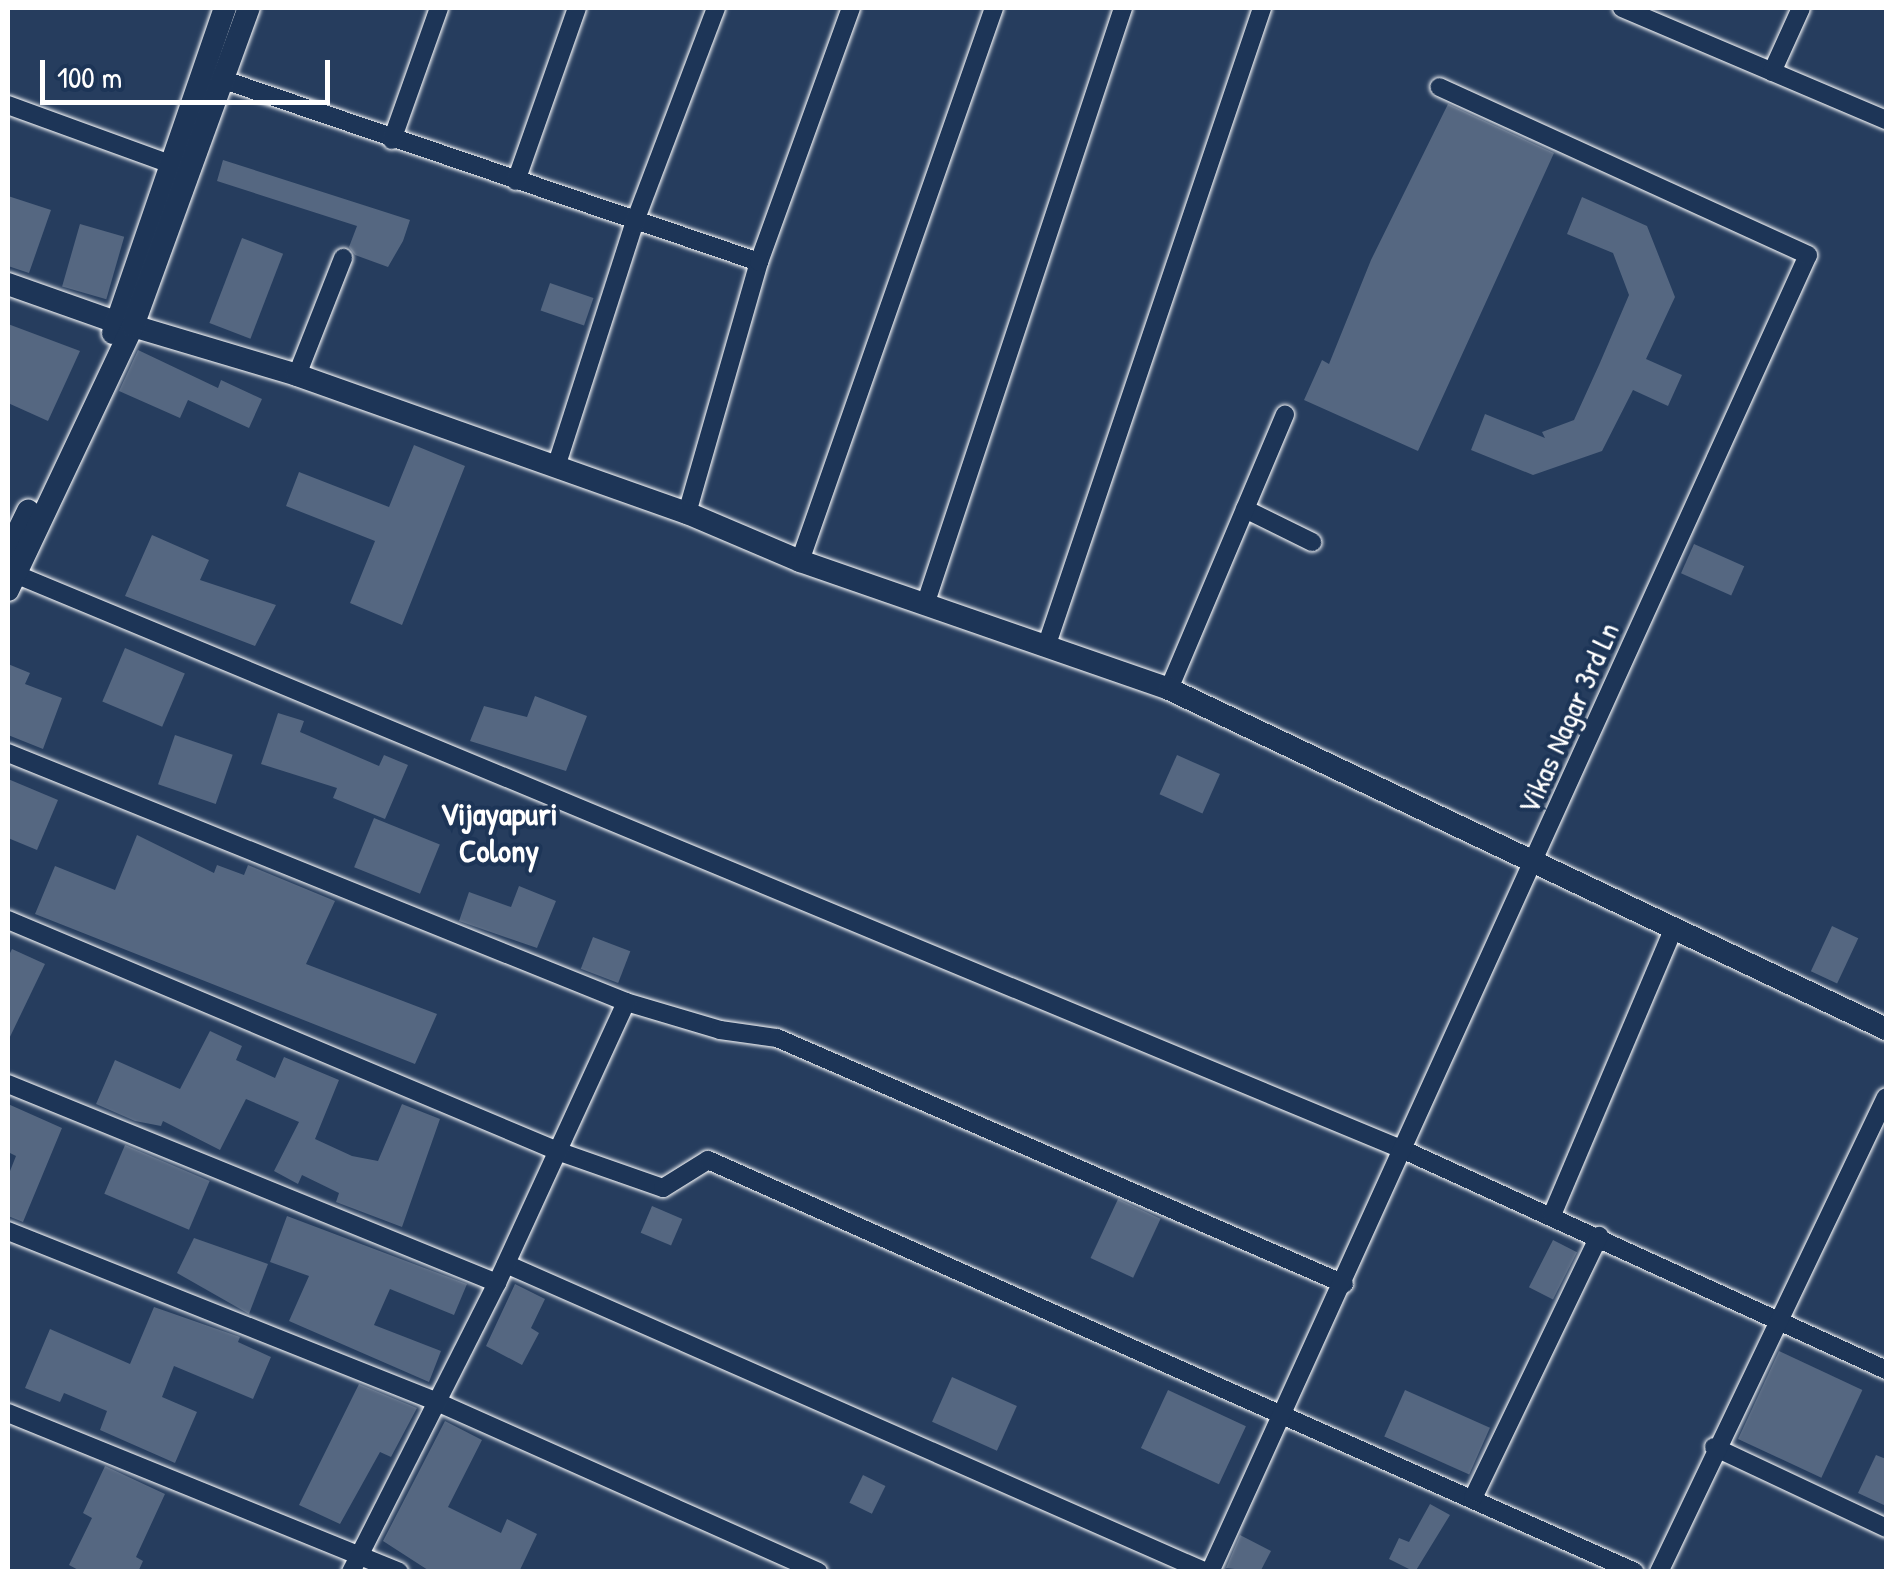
<!DOCTYPE html>
<style>
body{margin:0}
#map{position:relative;width:1894px;height:1579px;overflow:hidden;background:#263d5e;font-family:"Patrick Hand",sans-serif}
div>[style]{position:absolute}
.building>*{inset:0;background:#556781;transform-origin:0 0}
.roads{filter:drop-shadow(0 0 2px #fff) drop-shadow(0 0 2px #fff)}
.street>*{height:18px;margin:-9px;padding:0 9px;transform-origin:9px;border-radius:9px;background:#1d3557}
.secondary>*{height:22px;margin:-11px;padding:0 11px;transform-origin:11px;border-radius:11px;background:#1d3557}
span{translate:-50% -50%;white-space:nowrap;text-align:center;line-height:1.15;-webkit-text-stroke:8px #1d3557;paint-order:stroke}
.street-label{font-size:30px;color:#fff}
.neighbourhood-label{font-size:32px;color:#fff;font-weight:700}
.frame{position:absolute;inset:0;border:10px solid #fff;pointer-events:none}
.scale{position:absolute;left:40px;top:60px;width:290px;height:45px;box-sizing:border-box;border:5px solid #fff;border-top:0;padding-left:12px;font-size:30px;line-height:35px;white-space:nowrap;color:#fff;-webkit-text-stroke:8px #1d3557;paint-order:stroke}
</style>
<div id="map">
<div class="building">
<i style="clip-path:polygon(1448px 104px,1554px 153px,1418px 451px,1304px 400px,1322px 360px,1329px 364px,1371px 260px)"></i>
<i style="clip-path:polygon(223px 160px,410px 220px,403px 241px,388px 267px,355px 255px,349px 247px,357px 226px,217px 181px)"></i>
<i style="clip-path:polygon(8px 196px,51px 210px,29px 273px,8px 266px)"></i>
<i style="clip-path:polygon(1582px 197px,1647px 226px,1675px 297px,1646px 359px,1682px 375px,1668px 406px,1633px 390px,1602px 451px,1533px 475px,1471px 450px,1485px 414px,1545px 438px,1542px 432px,1574px 420px,1599px 365px,1629px 295px,1613px 253px,1567px 234px)"></i>
<i style="left:80px;top:224px;width:46px;height:65px;rotate:16deg"></i>
<i style="left:242px;top:238px;width:44px;height:91px;rotate:21deg"></i>
<i style="left:550px;top:283px;width:46px;height:29px;rotate:19deg"></i>
<i style="clip-path:polygon(8px 324px,80px 351px,48px 421px,8px 403px)"></i>
<i style="clip-path:polygon(138px 350px,218px 388px,221px 380px,262px 399px,249px 428px,188px 400px,180px 418px,119px 391px)"></i>
<i style="clip-path:polygon(414px 445px,465px 466px,402px 625px,350px 603px,375px 541px,286px 506px,299px 472px,389px 507px)"></i>
<i style="clip-path:polygon(152px 535px,209px 560px,200px 580px,276px 605px,255px 646px,125px 596px)"></i>
<i style="left:1694px;top:544px;width:55px;height:32px;rotate:24deg"></i>
<i style="left:125px;top:648px;width:65px;height:58px;rotate:23deg"></i>
<i style="clip-path:polygon(8px 664px,30px 673px,25px 684px,62px 698px,43px 749px,8px 735px)"></i>
<i style="clip-path:polygon(535px 696px,587px 716px,566px 771px,470px 741px,484px 706px,527px 717px)"></i>
<i style="clip-path:polygon(278px 713px,304px 721px,300px 732px,379px 766px,384px 755px,408px 765px,385px 819px,333px 798px,337px 788px,261px 764px)"></i>
<i style="left:175px;top:735px;width:61px;height:52px;rotate:19deg"></i>
<i style="left:1177px;top:755px;width:47px;height:43px;rotate:24deg"></i>
<i style="clip-path:polygon(8px 779px,58px 800px,37px 850px,8px 838px)"></i>
<i style="left:374px;top:818px;width:71px;height:53px;rotate:22deg"></i>
<i style="clip-path:polygon(137px 835px,214px 873px,217px 865px,244px 875px,248px 865px,335px 901px,306px 964px,437px 1014px,415px 1064px,35px 914px,55px 866px,115px 890px)"></i>
<i style="clip-path:polygon(519px 886px,556px 901px,537px 948px,459px 921px,469px 892px,511px 907px)"></i>
<i style="left:1832px;top:926px;width:29px;height:50px;rotate:25deg"></i>
<i style="left:593px;top:937px;width:40px;height:34px;rotate:21deg"></i>
<i style="clip-path:polygon(12px 949px,45px 964px,8px 1041px,8px 957px)"></i>
<i style="clip-path:polygon(210px 1031px,242px 1046px,236px 1060px,275px 1078px,284px 1057px,339px 1080px,315px 1139px,352px 1156px,378px 1161px,402px 1104px,440px 1119px,402px 1227px,336px 1202px,339px 1193px,302px 1175px,298px 1184px,274px 1171px,299px 1122px,246px 1099px,220px 1150px,163px 1121px,161px 1126px,135px 1121px,96px 1104px,115px 1060px,180px 1089px)"></i>
<i style="clip-path:polygon(8px 1104px,62px 1128px,23px 1222px,8px 1216px,8px 1176px,16px 1156px,8px 1152px)"></i>
<i style="left:125px;top:1145px;width:92px;height:53px;rotate:23deg"></i>
<i style="left:1118px;top:1199px;width:47px;height:65px;rotate:25deg"></i>
<i style="left:652px;top:1206px;width:33px;height:29px;rotate:23deg"></i>
<i style="clip-path:polygon(287px 1216px,467px 1284px,454px 1315px,390px 1289px,374px 1325px,441px 1351px,429px 1382px,289px 1321px,309px 1276px,270px 1262px)"></i>
<i style="clip-path:polygon(194px 1238px,268px 1264px,249px 1314px,177px 1273px)"></i>
<i style="left:1553px;top:1240px;width:27px;height:53px;rotate:27deg"></i>
<i style="clip-path:polygon(515px 1284px,545px 1299px,531px 1328px,539px 1333px,522px 1365px,486px 1346px)"></i>
<i style="clip-path:polygon(154px 1307px,240px 1337px,238px 1342px,271px 1357px,253px 1399px,174px 1366px,162px 1397px,197px 1412px,175px 1463px,100px 1430px,107px 1411px,64px 1393px,60px 1402px,25px 1388px,50px 1329px,130px 1364px)"></i>
<i style="left:1779px;top:1351px;width:92px;height:97px;rotate:25deg"></i>
<i style="left:952px;top:1377px;width:71px;height:49px;rotate:24deg"></i>
<i style="clip-path:polygon(359px 1384px,417px 1408px,391px 1457px,380px 1452px,340px 1524px,299px 1505px)"></i>
<i style="left:1168px;top:1390px;width:86px;height:64px;rotate:25deg"></i>
<i style="left:1405px;top:1390px;width:93px;height:51px;rotate:24deg"></i>
<i style="clip-path:polygon(445px 1421px,482px 1440px,448px 1507px,501px 1533px,507px 1519px,537px 1534px,519px 1572px,431px 1572px,383px 1541px)"></i>
<i style="clip-path:polygon(1876px 1455px,1886px 1459px,1886px 1506px,1858px 1493px)"></i>
<i style="clip-path:polygon(105px 1466px,165px 1494px,136px 1557px,143px 1561px,138px 1572px,82px 1572px,69px 1565px,92px 1518px,83px 1513px)"></i>
<i style="left:863px;top:1475px;width:25px;height:31px;rotate:26deg"></i>
<i style="clip-path:polygon(1430px 1504px,1450px 1515px,1415px 1572px,1389px 1559px,1399px 1538px,1409px 1542px)"></i>
<i style="clip-path:polygon(1240px 1535px,1271px 1551px,1260px 1572px,1226px 1568px)"></i>
</div>
<div class="roads">
<div class="street">
<i style="left:1622px;top:8px;width:287px;rotate:23deg"></i>
<i style="left:1772px;top:72px;width:70px;rotate:-65.6deg"></i>
<i style="left:224px;top:80px;width:565px;rotate:18.79deg"></i>
<i style="left:8px;top:105px;width:172px;rotate:20deg"></i>
<i style="left:392px;top:140px;width:140px;rotate:-70.4deg"></i>
<i style="left:516px;top:181px;width:183px;rotate:-70.6deg"></i>
<i style="left:297px;top:375px;width:126px;rotate:-68.5deg"></i>
<i style="left:556px;top:467px;width:255px;rotate:-72.2deg"></i>
<i style="left:634px;top:224px;width:231px;rotate:-69.2deg"></i>
<i style="left:1245px;top:509px;width:75px;rotate:26.2deg"></i>
<i style="left:687px;top:513px;width:261px;rotate:-74deg"></i>
<i style="left:759px;top:262px;width:270px;rotate:-70.1deg"></i>
<i style="left:800px;top:561px;width:586px;rotate:-70.67deg"></i>
<i style="left:15px;top:574px;width:1506px;rotate:22.53deg"></i>
<i style="left:1406px;top:1151px;width:528px;rotate:24.52deg"></i>
<i style="left:925px;top:605px;width:629px;rotate:-71.65deg"></i>
<i style="left:1046px;top:647px;width:675px;rotate:-71.32deg"></i>
<i style="left:1169px;top:689px;width:298px;rotate:-67.1deg"></i>
<i style="left:8px;top:753px;width:666px;rotate:21.95deg"></i>
<i style="left:626px;top:1002px;width:98px;rotate:16.6deg"></i>
<i style="left:720px;top:1030px;width:58px;rotate:8deg"></i>
<i style="left:777px;top:1038px;width:618px;rotate:23.45deg"></i>
<i style="left:8px;top:920px;width:599px;rotate:22.8deg"></i>
<i style="left:560px;top:1152px;width:109px;rotate:19.3deg"></i>
<i style="left:663px;top:1188px;width:53px;rotate:-31.9deg"></i>
<i style="left:708px;top:1160px;width:1014px;rotate:23.96deg"></i>
<i style="left:8px;top:1084px;width:528px;rotate:22.14deg"></i>
<i style="left:1552px;top:1215px;width:310px;rotate:-67deg"></i>
<i style="left:8px;top:1231px;width:462px;rotate:21.7deg"></i>
<i style="left:437px;top:1402px;width:417px;rotate:24deg"></i>
<i style="left:506px;top:1264px;width:765px;rotate:23.75deg"></i>
<i style="left:8px;top:1413px;width:422px;rotate:22.1deg"></i>
<i style="left:1714px;top:1447px;width:190px;rotate:25.2deg"></i>
<i style="left:1473px;top:1498px;width:291px;rotate:-64.3deg"></i>
<i style="left:351px;top:1572px;width:324px;rotate:-63.2deg"></i>
<i style="left:497px;top:1283px;width:309px;rotate:-65.3deg"></i>
<i style="left:1210px;top:1572px;width:1446px;rotate:-65.58deg"></i>
<i style="left:1808px;top:255px;width:405px;rotate:-155.5deg"></i>
<i style="left:1659px;top:1572px;width:526px;rotate:-64.46deg"></i>
</div>
<div class="secondary">
<i style="left:8px;top:284px;width:117px;rotate:19.5deg"></i>
<i style="left:133px;top:326px;width:171px;rotate:16.6deg"></i>
<i style="left:297px;top:375px;width:414px;rotate:19.5deg"></i>
<i style="left:687px;top:513px;width:123px;rotate:23deg"></i>
<i style="left:800px;top:561px;width:391px;rotate:19.1deg"></i>
<i style="left:1169px;top:689px;width:794px;rotate:25.37deg"></i>
<i style="left:113px;top:333px;width:344px;rotate:-71deg"></i>
<i style="left:8px;top:552px;width:46px;rotate:-64deg"></i>
<i style="left:8px;top:590px;width:292px;rotate:-64.7deg"></i>
<i style="left:133px;top:326px;width:338px;rotate:-70deg"></i>
</div>
</div>
<div class="street-label">
<span style="left:1568px;top:718px;rotate:-66deg">Vikas Nagar 3rd Ln</span>
</div>
<div class="neighbourhood-label">
<span style="left:499px;top:833px">Vijayapuri<br>Colony</span>
</div>
<div class="frame"></div>
<div class="scale">100 m</div>
</div>
